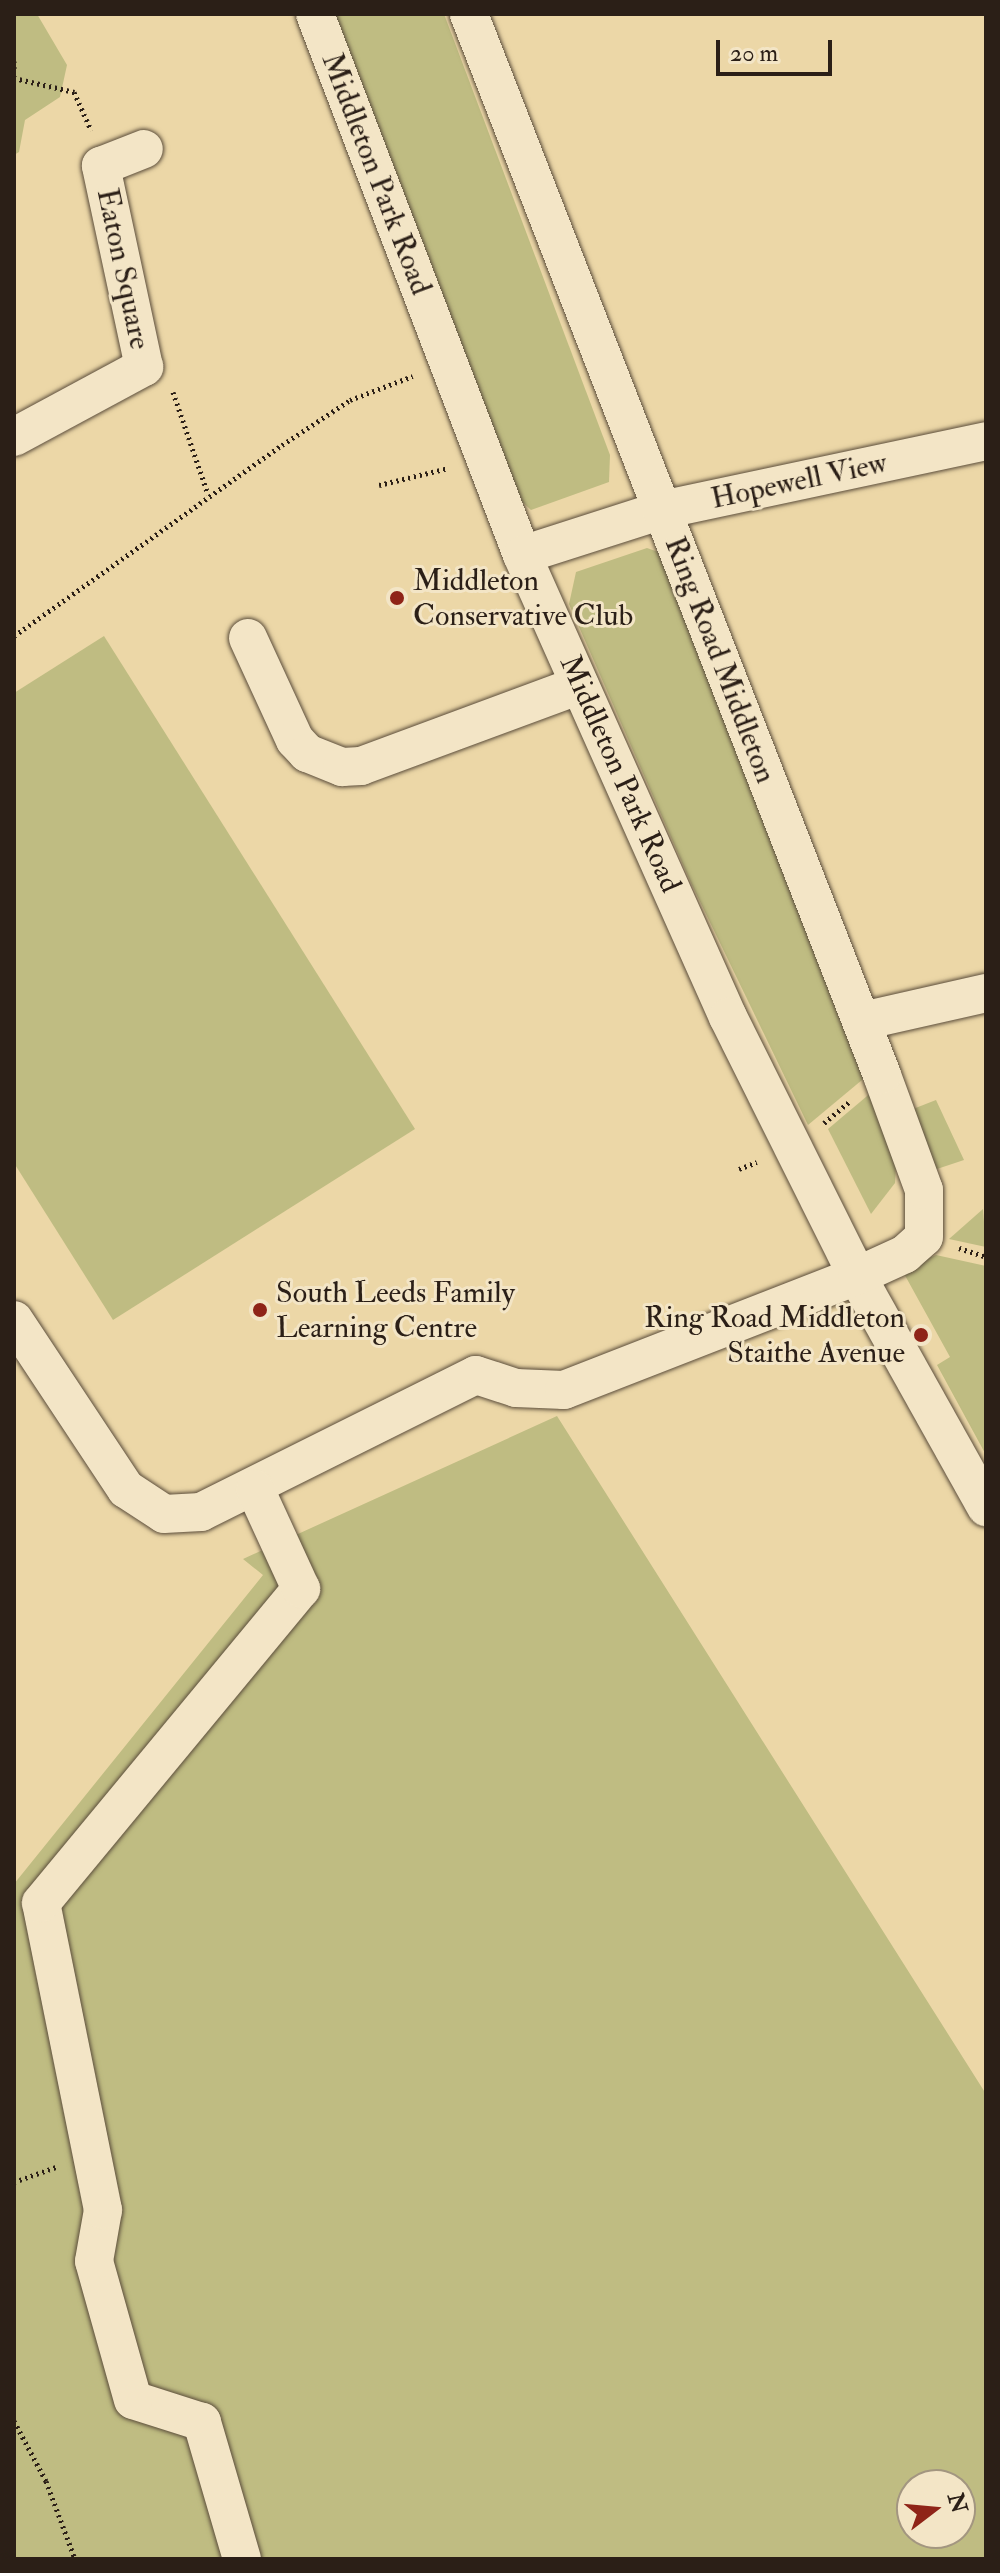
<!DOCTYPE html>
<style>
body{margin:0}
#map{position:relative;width:1000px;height:2573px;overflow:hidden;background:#ecd7a7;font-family:"IM FELL Double Pica",serif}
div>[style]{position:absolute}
.green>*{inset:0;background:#bfbc82}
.path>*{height:5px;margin-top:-2.5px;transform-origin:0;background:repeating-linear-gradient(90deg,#2b1f17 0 2px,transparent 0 6px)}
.roads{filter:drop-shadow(0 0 2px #5b4d3b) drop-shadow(0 0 2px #5b4d3b)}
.minor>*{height:38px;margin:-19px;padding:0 19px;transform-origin:19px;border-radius:19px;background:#f3e5c6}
.dots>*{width:22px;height:22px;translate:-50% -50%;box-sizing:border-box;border:4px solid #f3e5c6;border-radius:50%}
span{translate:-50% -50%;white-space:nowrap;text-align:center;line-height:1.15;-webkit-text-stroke:6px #f3e5c6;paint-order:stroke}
.street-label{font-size:30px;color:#2b1f17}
.poi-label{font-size:30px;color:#2b1f17}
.left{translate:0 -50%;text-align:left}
.right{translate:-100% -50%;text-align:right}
.frame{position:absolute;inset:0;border:16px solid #2b1f17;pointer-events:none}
.north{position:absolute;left:896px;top:2469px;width:80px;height:80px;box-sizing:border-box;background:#f3e5c6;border:2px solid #a39680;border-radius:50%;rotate:74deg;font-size:22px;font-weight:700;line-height:32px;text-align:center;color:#2b1f17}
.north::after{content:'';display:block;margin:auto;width:28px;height:36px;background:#8f2418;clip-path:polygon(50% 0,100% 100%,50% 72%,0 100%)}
.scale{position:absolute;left:716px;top:40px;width:116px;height:36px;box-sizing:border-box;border:4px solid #2b1f17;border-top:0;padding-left:10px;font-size:24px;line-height:28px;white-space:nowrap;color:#2b1f17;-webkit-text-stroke:6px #f3e5c6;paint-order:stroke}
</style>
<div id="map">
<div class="green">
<i style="clip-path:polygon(14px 14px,37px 14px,67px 65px,60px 97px,25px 120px,19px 152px,14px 155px)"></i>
<i style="clip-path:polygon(333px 14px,444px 14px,610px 455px,609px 482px,531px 510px,516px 496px)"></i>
<i style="clip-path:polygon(647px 548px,661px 553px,868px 1075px,808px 1125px,691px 883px,569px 604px,576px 572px)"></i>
<i style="clip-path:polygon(104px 636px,415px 1129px,113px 1320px,14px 1163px,14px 693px)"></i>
<i style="clip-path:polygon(873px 1091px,896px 1166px,895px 1183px,871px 1214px,828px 1129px)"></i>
<i style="clip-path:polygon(936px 1100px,964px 1160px,934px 1170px,913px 1109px)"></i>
<i style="clip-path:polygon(983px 1209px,986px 1247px,949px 1239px)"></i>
<i style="clip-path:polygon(936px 1255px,986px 1266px,986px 1455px,937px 1365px,950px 1357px,902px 1270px)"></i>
<i style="clip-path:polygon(evenodd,557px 1416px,986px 2094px,986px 2559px,14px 2559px,14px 1884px,263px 1575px,243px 1559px,557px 1416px,912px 2485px,960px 2485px,960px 2533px,912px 2533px,912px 2485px)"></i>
</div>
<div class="path">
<i style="left:14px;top:61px;width:11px;rotate:90deg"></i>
<i style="left:14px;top:78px;width:62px;rotate:13.1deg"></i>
<i style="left:74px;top:92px;width:42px;rotate:65.9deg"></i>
<i style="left:173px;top:392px;width:108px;rotate:71.1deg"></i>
<i style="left:379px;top:485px;width:71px;rotate:-13.8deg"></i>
<i style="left:14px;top:636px;width:329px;rotate:-35.5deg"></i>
<i style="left:282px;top:445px;width:82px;rotate:-33.5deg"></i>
<i style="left:350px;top:400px;width:67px;rotate:-20.9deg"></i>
<i style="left:824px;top:1123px;width:34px;rotate:-40deg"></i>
<i style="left:739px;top:1169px;width:19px;rotate:-21deg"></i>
<i style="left:959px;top:1248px;width:28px;rotate:18deg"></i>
<i style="left:14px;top:2182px;width:45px;rotate:-19.7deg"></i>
<i style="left:14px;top:2421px;width:68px;rotate:61.9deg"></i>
<i style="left:46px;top:2481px;width:83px;rotate:69.6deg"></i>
</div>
<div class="roads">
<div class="minor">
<i style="left:315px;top:14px;width:579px;rotate:69.06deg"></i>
<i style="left:522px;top:555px;width:506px;rotate:65.97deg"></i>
<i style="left:728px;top:1017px;width:289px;rotate:63.5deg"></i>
<i style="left:857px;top:1276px;width:265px;rotate:60.8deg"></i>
<i style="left:14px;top:437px;width:148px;rotate:-28.3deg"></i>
<i style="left:144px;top:367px;width:206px;rotate:-102.1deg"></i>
<i style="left:101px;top:166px;width:46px;rotate:-21.6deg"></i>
<i style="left:522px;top:555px;width:147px;rotate:-17.8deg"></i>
<i style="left:662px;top:510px;width:331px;rotate:-12deg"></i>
<i style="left:248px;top:638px;width:112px;rotate:65.3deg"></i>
<i style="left:295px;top:740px;width:18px;rotate:47deg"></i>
<i style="left:307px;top:753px;width:38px;rotate:22deg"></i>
<i style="left:342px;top:767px;width:19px;rotate:-3deg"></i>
<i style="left:361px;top:766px;width:233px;rotate:-20.3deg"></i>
<i style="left:862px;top:1021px;width:127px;rotate:-12.7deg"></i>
<i style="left:14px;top:1320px;width:203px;rotate:56.5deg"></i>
<i style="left:126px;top:1489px;width:45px;rotate:33.3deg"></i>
<i style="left:164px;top:1514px;width:37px;rotate:-3deg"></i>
<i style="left:201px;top:1512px;width:307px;rotate:-26.5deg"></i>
<i style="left:476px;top:1375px;width:42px;rotate:18deg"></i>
<i style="left:516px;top:1388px;width:48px;rotate:2.4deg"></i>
<i style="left:564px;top:1390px;width:314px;rotate:-21.3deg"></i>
<i style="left:857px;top:1276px;width:53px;rotate:-24.6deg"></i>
<i style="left:905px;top:1254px;width:25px;rotate:-42deg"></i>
<i style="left:924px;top:1237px;width:47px;rotate:-90deg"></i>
<i style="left:924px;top:1190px;width:122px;rotate:-110.1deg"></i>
<i style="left:882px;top:1075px;width:1139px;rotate:-111.27deg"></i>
<i style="left:242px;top:2559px;width:143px;rotate:-106.3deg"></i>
<i style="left:202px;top:2422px;width:72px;rotate:-162.3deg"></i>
<i style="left:133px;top:2400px;width:144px;rotate:-105.7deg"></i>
<i style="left:94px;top:2261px;width:52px;rotate:-80deg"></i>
<i style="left:103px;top:2210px;width:313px;rotate:-101.4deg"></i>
<i style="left:41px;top:1903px;width:408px;rotate:-50.4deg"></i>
<i style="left:301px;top:1589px;width:110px;rotate:-114.7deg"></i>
</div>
</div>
<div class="dots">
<i style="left:397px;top:598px;background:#8f2418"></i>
<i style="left:260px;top:1310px;background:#8f2418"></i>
<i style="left:921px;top:1335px;background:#8f2418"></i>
</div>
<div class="street-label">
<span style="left:376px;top:174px;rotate:69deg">Middleton Park Road</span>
<span style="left:123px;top:269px;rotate:78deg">Eaton Square</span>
<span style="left:799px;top:481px;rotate:-12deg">Hopewell View</span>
<span style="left:720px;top:660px;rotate:69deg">Ring Road Middleton</span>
<span style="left:620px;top:774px;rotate:66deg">Middleton Park Road</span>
</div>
<div class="poi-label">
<span class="left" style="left:413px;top:598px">Middleton<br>Conservative Club</span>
<span class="left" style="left:276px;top:1310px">South Leeds Family<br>Learning Centre</span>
<span class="right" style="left:905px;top:1335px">Ring Road Middleton<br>Staithe Avenue</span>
</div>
<div class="frame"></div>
<div class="north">N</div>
<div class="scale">20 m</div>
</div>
